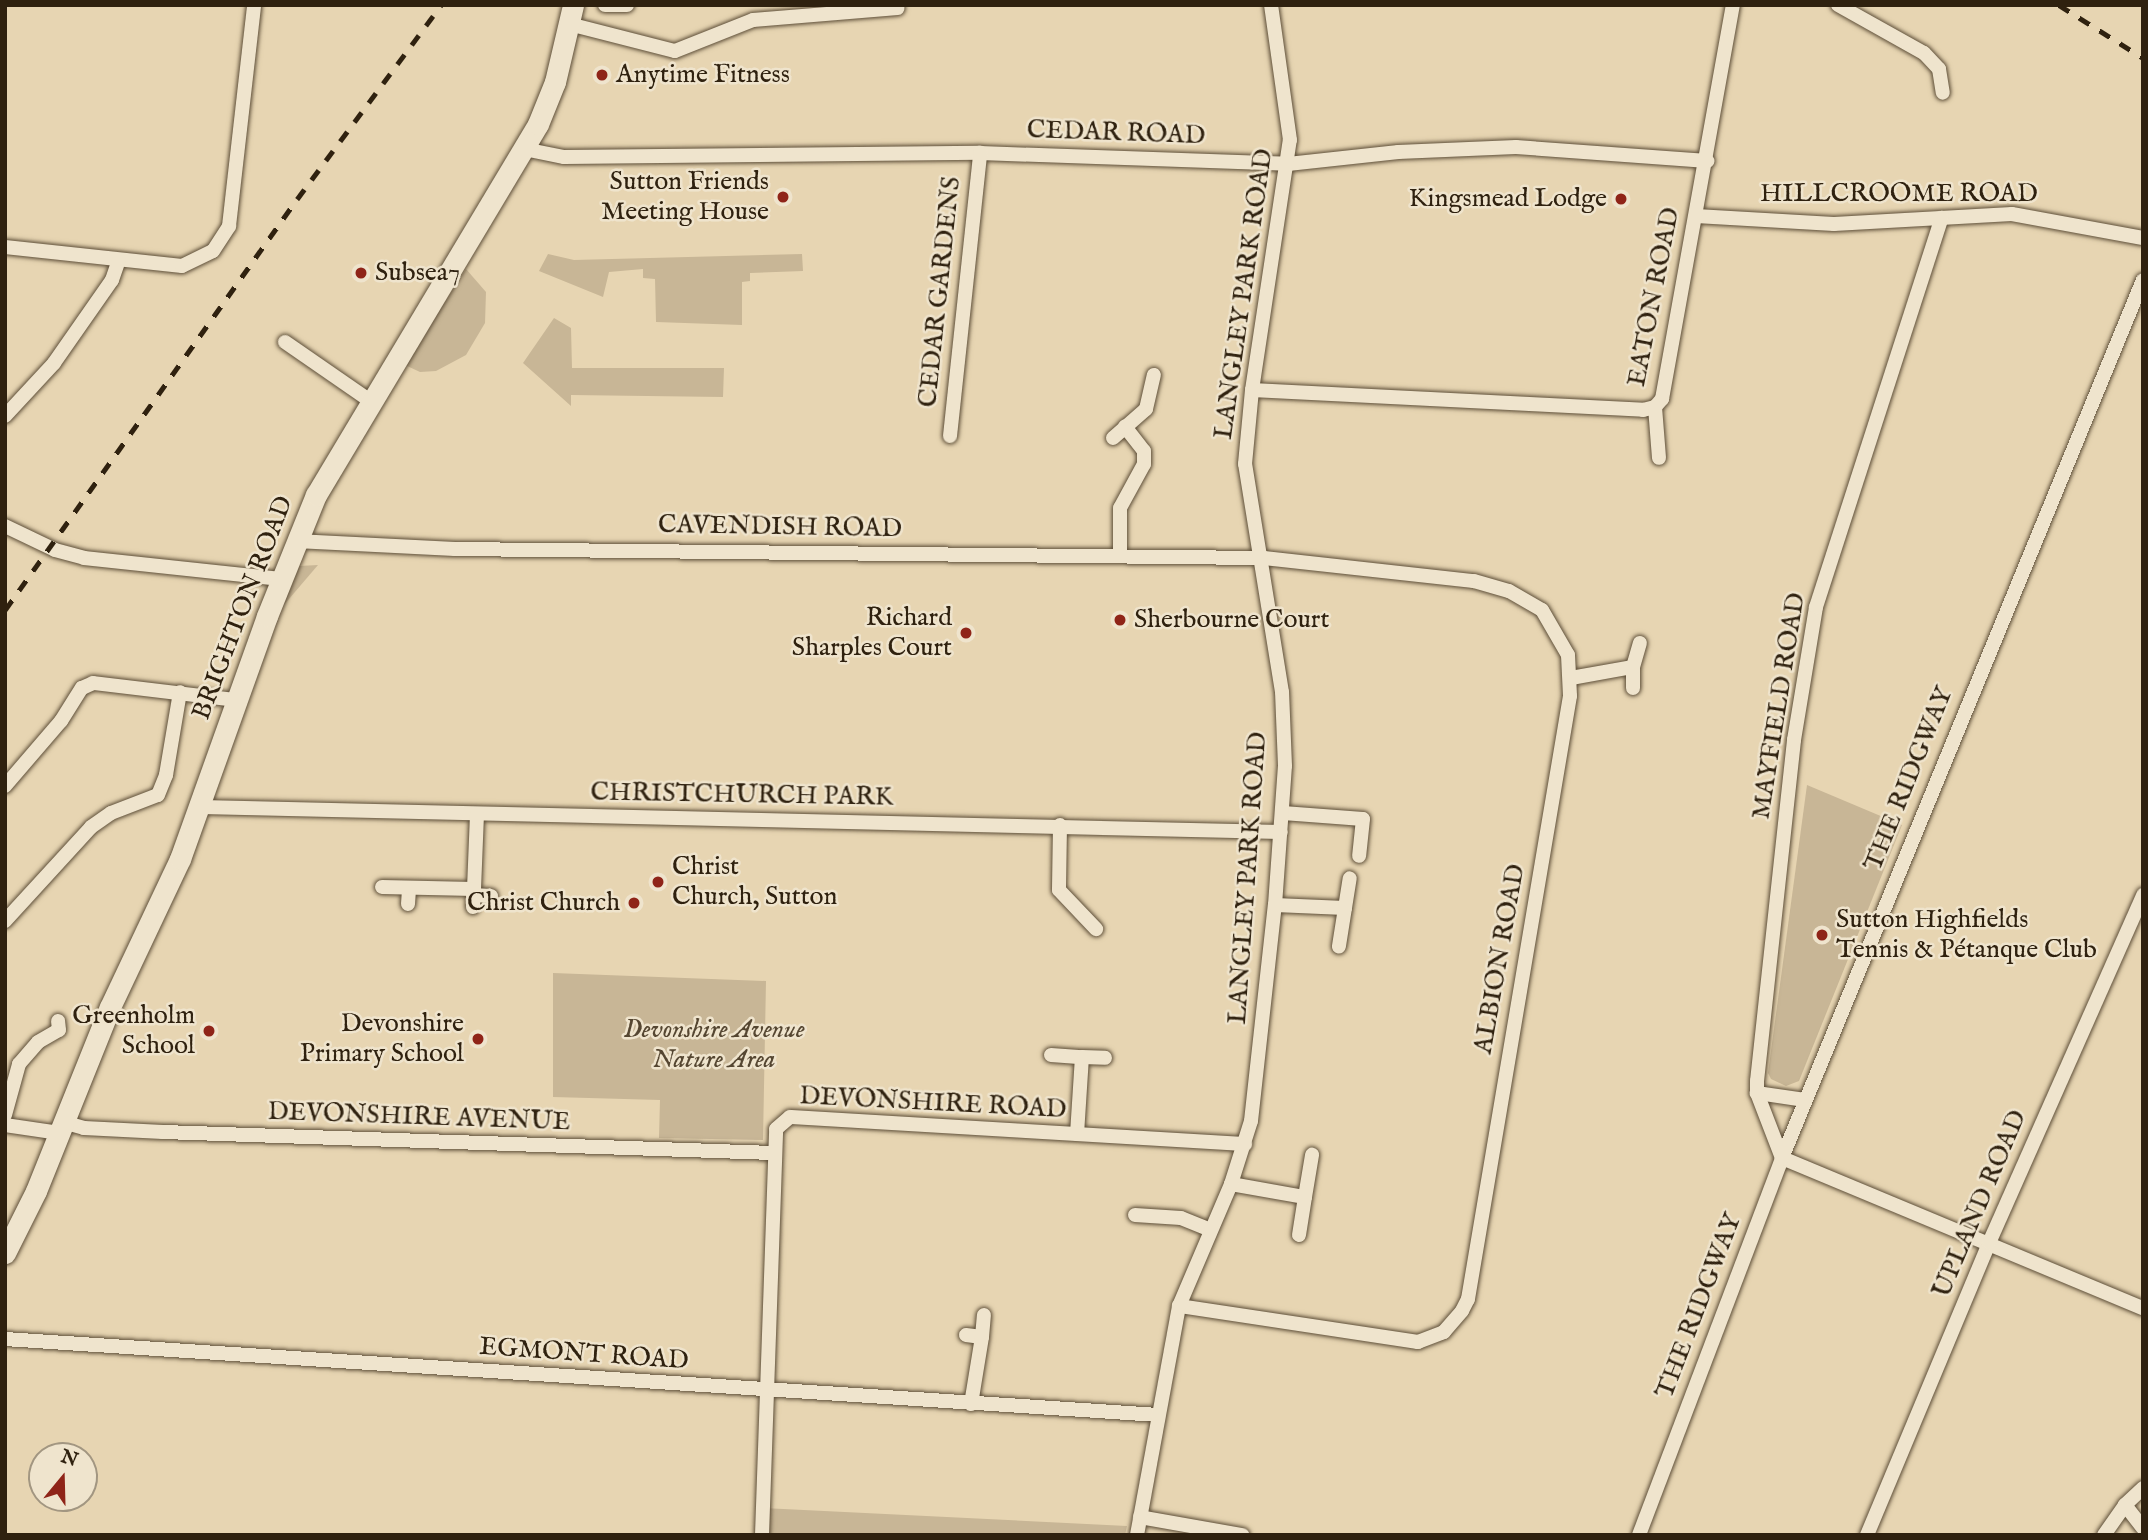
<!DOCTYPE html>
<meta charset="utf-8">
<style>
body{margin:0}
#map{position:relative;width:2148px;height:1540px;overflow:hidden;background:#e7d5b2;font-family:"IM FELL English",serif}
div>[style]{position:absolute}
.green>*{inset:0;background:#c8b696}
.roads{filter:drop-shadow(0 0 2px #5d4e38) drop-shadow(0 0 2px #5d4e38)}
.street>*{height:14px;margin:-7px;padding:0 7px;transform-origin:7px;border-radius:7px;background:#efe4cd}
.secondary>*{height:21px;margin:-10.5px;padding:0 10.5px;transform-origin:10.5px;border-radius:10.5px;background:#efe4cd}
.rail>*{height:4.5px;margin-top:-2.25px;transform-origin:0;background:repeating-linear-gradient(90deg,#2f210f 0 12px,transparent 0 24px)}
.dots>*{width:19px;height:19px;translate:-50% -50%;box-sizing:border-box;border:4px solid #efe4cd;border-radius:50%}
span{translate:-50% -50%;white-space:nowrap;text-align:center;line-height:1.15;-webkit-text-stroke:5px #efe4cd;paint-order:stroke}
.poi-label{font-size:26px;color:#2f210f}
.left{translate:0 -50%;text-align:left}
.right{translate:-100% -50%;text-align:right}
.street-label{font-size:26px;color:#2f210f}
.park-label{font-size:26px;color:#554631;font-style:italic}
.frame{position:absolute;inset:0;border:7px solid #2f210f;pointer-events:none}
.north{position:absolute;left:28px;top:1442px;width:70px;height:70px;box-sizing:border-box;background:#efe4cd;border:2px solid #a29681;border-radius:50%;rotate:19deg;font-size:19px;font-weight:700;line-height:28px;text-align:center;color:#2f210f}
.north::after{content:'';display:block;margin:auto;width:24px;height:32px;background:#8f2418;clip-path:polygon(50% 0,100% 100%,50% 72%,0 100%)}
</style>
<div id="map">
<div class="green">
<i style="clip-path:polygon(548px 254px,574px 260px,802px 254px,803px 271px,750px 273px,750px 281px,742px 282px,742px 325px,656px 322px,655px 279px,643px 278px,643px 269px,609px 272px,603px 297px,539px 271px)"></i>
<i style="clip-path:polygon(466px 269px,486px 292px,485px 323px,466px 355px,436px 371px,420px 372px,405px 365px)"></i>
<i style="clip-path:polygon(554px 318px,571px 328px,572px 368px,724px 368px,723px 397px,571px 395px,571px 406px,523px 363px)"></i>
<i style="clip-path:polygon(318px 565px,283px 606px,299px 566px)"></i>
<i style="clip-path:polygon(1807px 785px,1902px 825px,1799px 1081px,1786px 1086px,1771px 1079px,1768px 1073px)"></i>
<i style="clip-path:polygon(553px 973px,766px 981px,763px 1140px,659px 1138px,660px 1100px,553px 1097px)"></i>
<i style="clip-path:polygon(763px 1508px,1127px 1526px,1125px 1535px,762px 1535px)"></i>
</div>
<div class="roads">
<div class="street">
<i style="left:605px;top:5px;width:22px"></i>
<i style="left:1838px;top:5px;width:98px;rotate:29.2deg"></i>
<i style="left:1924px;top:53px;width:22px;rotate:47deg"></i>
<i style="left:1939px;top:69px;width:24px;rotate:81deg"></i>
<i style="left:569px;top:24px;width:109px;rotate:14.3deg"></i>
<i style="left:675px;top:51px;width:84px;rotate:-21.7deg"></i>
<i style="left:753px;top:20px;width:145px;rotate:-4.7deg"></i>
<i style="left:524px;top:149px;width:41px;rotate:11.3deg"></i>
<i style="left:564px;top:157px;width:416px;rotate:-0.6deg"></i>
<i style="left:980px;top:153px;width:308px;rotate:2deg"></i>
<i style="left:1288px;top:164px;width:111px;rotate:-6.2deg"></i>
<i style="left:1398px;top:152px;width:118px;rotate:-2.4deg"></i>
<i style="left:1516px;top:147px;width:192px;rotate:4.2deg"></i>
<i style="left:1696px;top:216px;width:138px;rotate:3.3deg"></i>
<i style="left:1834px;top:224px;width:178px;rotate:-3.2deg"></i>
<i style="left:2012px;top:214px;width:133px;rotate:10.4deg"></i>
<i style="left:5px;top:247px;width:178px;rotate:6.1deg"></i>
<i style="left:182px;top:266px;width:34px;rotate:-26deg"></i>
<i style="left:213px;top:251px;width:30px;rotate:-57deg"></i>
<i style="left:229px;top:226px;width:222px;rotate:-83.5deg"></i>
<i style="left:285px;top:342px;width:102px;rotate:34.6deg"></i>
<i style="left:1252px;top:390px;width:392px;rotate:2.9deg"></i>
<i style="left:1643px;top:410px;width:12px;rotate:-14deg"></i>
<i style="left:1655px;top:407px;width:11px;rotate:-49deg"></i>
<i style="left:1662px;top:399px;width:400px;rotate:-79.8deg"></i>
<i style="left:1655px;top:407px;width:51px;rotate:85.5deg"></i>
<i style="left:5px;top:416px;width:72px;rotate:-47.2deg"></i>
<i style="left:54px;top:363px;width:101px;rotate:-55.1deg"></i>
<i style="left:112px;top:280px;width:21px;rotate:-71deg"></i>
<i style="left:950px;top:436px;width:285px;rotate:-83.9deg"></i>
<i style="left:1113px;top:438px;width:44px;rotate:-41.3deg"></i>
<i style="left:1146px;top:409px;width:35px;rotate:-77deg"></i>
<i style="left:5px;top:526px;width:55px;rotate:25.6deg"></i>
<i style="left:55px;top:550px;width:30px;rotate:15deg"></i>
<i style="left:84px;top:558px;width:198px;rotate:6.1deg"></i>
<i style="left:296px;top:541px;width:159px;rotate:2.9deg"></i>
<i style="left:455px;top:549px;width:809px;rotate:0.64deg"></i>
<i style="left:1264px;top:558px;width:211px;rotate:6.3deg"></i>
<i style="left:1474px;top:581px;width:36px;rotate:16deg"></i>
<i style="left:1509px;top:591px;width:38px;rotate:30deg"></i>
<i style="left:1542px;top:610px;width:52px;rotate:60deg"></i>
<i style="left:1568px;top:655px;width:41px;rotate:87.2deg"></i>
<i style="left:1570px;top:696px;width:612px;rotate:99.6deg"></i>
<i style="left:1468px;top:1299px;width:13px;rotate:117deg"></i>
<i style="left:1462px;top:1311px;width:28px;rotate:131deg"></i>
<i style="left:1444px;top:1332px;width:28px;rotate:159deg"></i>
<i style="left:1418px;top:1342px;width:242px;rotate:-171.4deg"></i>
<i style="left:1120px;top:556px;width:48px;rotate:-90deg"></i>
<i style="left:1120px;top:508px;width:50px;rotate:-61.4deg"></i>
<i style="left:1144px;top:464px;width:13px;rotate:-90deg"></i>
<i style="left:1144px;top:451px;width:31px;rotate:-128deg"></i>
<i style="left:1633px;top:667px;width:25px;rotate:-74deg"></i>
<i style="left:1571px;top:678px;width:63px;rotate:-10.1deg"></i>
<i style="left:1633px;top:667px;width:21px;rotate:90deg"></i>
<i style="left:5px;top:786px;width:86px;rotate:-49.3deg"></i>
<i style="left:61px;top:721px;width:39px;rotate:-58deg"></i>
<i style="left:82px;top:688px;width:12px;rotate:-24deg"></i>
<i style="left:93px;top:683px;width:144px;rotate:6.8deg"></i>
<i style="left:201px;top:807px;width:1080px;rotate:1.33deg"></i>
<i style="left:1283px;top:813px;width:80px;rotate:4.3deg"></i>
<i style="left:1363px;top:819px;width:37px;rotate:96deg"></i>
<i style="left:1060px;top:825px;width:65px;rotate:90.9deg"></i>
<i style="left:1059px;top:890px;width:54px;rotate:46.5deg"></i>
<i style="left:382px;top:887px;width:92px;rotate:1.2deg"></i>
<i style="left:474px;top:889px;width:75px;rotate:-87.7deg"></i>
<i style="left:473px;top:895px;width:18px;rotate:3deg"></i>
<i style="left:408px;top:904px;width:16px;rotate:-86deg"></i>
<i style="left:1275px;top:905px;width:70px;rotate:2.5deg"></i>
<i style="left:1345px;top:908px;width:39px;rotate:99deg"></i>
<i style="left:473px;top:907px;width:18px;rotate:-87deg"></i>
<i style="left:1345px;top:908px;width:30px;rotate:-81deg"></i>
<i style="left:5px;top:921px;width:127px;rotate:-47.5deg"></i>
<i style="left:91px;top:827px;width:24px;rotate:-35deg"></i>
<i style="left:111px;top:813px;width:50px;rotate:-21deg"></i>
<i style="left:158px;top:795px;width:22px;rotate:-68deg"></i>
<i style="left:166px;top:775px;width:84px;rotate:-80.4deg"></i>
<i style="left:1051px;top:1055px;width:31px;rotate:4deg"></i>
<i style="left:1757px;top:1093px;width:70px;rotate:69deg"></i>
<i style="left:1782px;top:1158px;width:391px;rotate:22.6deg"></i>
<i style="left:1805px;top:1100px;width:49px;rotate:-171.7deg"></i>
<i style="left:1757px;top:1093px;width:12px;rotate:-90deg"></i>
<i style="left:1757px;top:1081px;width:343px;rotate:-83.8deg"></i>
<i style="left:1794px;top:740px;width:135px;rotate:-80.6deg"></i>
<i style="left:1816px;top:607px;width:409px;rotate:-72.1deg"></i>
<i style="left:5px;top:1115px;width:53px;rotate:-74.6deg"></i>
<i style="left:19px;top:1064px;width:29px;rotate:-49deg"></i>
<i style="left:38px;top:1042px;width:24px;rotate:-30deg"></i>
<i style="left:59px;top:1030px;width:9px;rotate:-96deg"></i>
<i style="left:63px;top:1122px;width:22px;rotate:16deg"></i>
<i style="left:84px;top:1128px;width:79px;rotate:2.9deg"></i>
<i style="left:163px;top:1132px;width:612px;rotate:1.97deg"></i>
<i style="left:5px;top:1125px;width:55px;rotate:8.4deg"></i>
<i style="left:1077px;top:1134px;width:77px;rotate:-86.3deg"></i>
<i style="left:1082px;top:1057px;width:23px;rotate:2deg"></i>
<i style="left:1231px;top:1184px;width:75px;rotate:10deg"></i>
<i style="left:1305px;top:1197px;width:43px;rotate:-80.5deg"></i>
<i style="left:1135px;top:1215px;width:46px;rotate:3.7deg"></i>
<i style="left:1181px;top:1218px;width:32px;rotate:22deg"></i>
<i style="left:1299px;top:1235px;width:38px;rotate:-81deg"></i>
<i style="left:966px;top:1335px;width:16px;rotate:7deg"></i>
<i style="left:982px;top:1337px;width:68px;rotate:99.3deg"></i>
<i style="left:982px;top:1337px;width:22px;rotate:-85deg"></i>
<i style="left:5px;top:1339px;width:1156px;rotate:3.77deg"></i>
<i style="left:2143px;top:1488px;width:25px;rotate:137deg"></i>
<i style="left:2125px;top:1505px;width:29px;rotate:52deg"></i>
<i style="left:1140px;top:1517px;width:104px;rotate:10deg"></i>
<i style="left:762px;top:1535px;width:406px;rotate:-88deg"></i>
<i style="left:776px;top:1129px;width:18px;rotate:-41deg"></i>
<i style="left:790px;top:1117px;width:456px;rotate:3.4deg"></i>
<i style="left:1137px;top:1535px;width:233px;rotate:-79.6deg"></i>
<i style="left:1179px;top:1306px;width:133px;rotate:-66.9deg"></i>
<i style="left:1231px;top:1184px;width:66px;rotate:-72.4deg"></i>
<i style="left:1251px;top:1121px;width:217px;rotate:-83.7deg"></i>
<i style="left:1275px;top:905px;width:139px;rotate:-85.9deg"></i>
<i style="left:1285px;top:766px;width:74px;rotate:-92.3deg"></i>
<i style="left:1282px;top:692px;width:231px;rotate:-99.2deg"></i>
<i style="left:1245px;top:464px;width:74px;rotate:-84.6deg"></i>
<i style="left:1252px;top:390px;width:253px;rotate:-81.4deg"></i>
<i style="left:1290px;top:140px;width:136px;rotate:-98deg"></i>
<i style="left:1639px;top:1535px;width:403px;rotate:-69.2deg"></i>
<i style="left:1782px;top:1158px;width:949px;rotate:-67.65deg"></i>
<i style="left:1867px;top:1535px;width:316px;rotate:-67.3deg"></i>
<i style="left:1989px;top:1243px;width:381px;rotate:-66.1deg"></i>
<i style="left:2104px;top:1535px;width:37px;rotate:-55deg"></i>
</div>
<div class="secondary">
<i style="left:5px;top:1253px;width:69px;rotate:-63.4deg"></i>
<i style="left:36px;top:1191px;width:198px;rotate:-68.1deg"></i>
<i style="left:110px;top:1007px;width:164px;rotate:-64.7deg"></i>
<i style="left:180px;top:859px;width:258px;rotate:-70.3deg"></i>
<i style="left:267px;top:616px;width:131px;rotate:-68deg"></i>
<i style="left:316px;top:495px;width:432px;rotate:-59.1deg"></i>
<i style="left:538px;top:124px;width:45px;rotate:-68deg"></i>
<i style="left:555px;top:82px;width:79px;rotate:-76.8deg"></i>
</div>
</div>
<div class="rail">
<i style="left:2059px;top:5px;width:99px;rotate:32.2deg"></i>
<i style="left:5px;top:610px;width:504px;rotate:-54.61deg"></i>
<i style="left:297px;top:199px;width:242px;rotate:-53.4deg"></i>
</div>
<div class="dots">
<i style="left:602px;top:75px;background:#8f2418"></i>
<i style="left:783px;top:197px;background:#8f2418"></i>
<i style="left:1621px;top:199px;background:#8f2418"></i>
<i style="left:361px;top:273px;background:#8f2418"></i>
<i style="left:1120px;top:620px;background:#8f2418"></i>
<i style="left:966px;top:633px;background:#8f2418"></i>
<i style="left:658px;top:882px;background:#8f2418"></i>
<i style="left:634px;top:903px;background:#8f2418"></i>
<i style="left:1822px;top:935px;background:#8f2418"></i>
<i style="left:209px;top:1031px;background:#8f2418"></i>
<i style="left:478px;top:1039px;background:#8f2418"></i>
</div>
<div class="poi-label">
<span class="left" style="left:616px;top:75px">Anytime Fitness</span>
<span class="right" style="left:769px;top:197px">Sutton Friends<br>Meeting House</span>
<span class="right" style="left:1607px;top:199px">Kingsmead Lodge</span>
<span class="left" style="left:375px;top:273px">Subsea7</span>
<span class="right" style="left:952px;top:633px">Richard<br>Sharples Court</span>
<span class="left" style="left:1134px;top:620px">Sherbourne Court</span>
<span class="left" style="left:672px;top:882px">Christ<br>Church, Sutton</span>
<span class="right" style="left:620px;top:903px">Christ Church</span>
<span class="left" style="left:1836px;top:935px">Sutton Highfields<br>Tennis &amp; Pétanque Club</span>
<span class="right" style="left:195px;top:1031px">Greenholm<br>School</span>
<span class="right" style="left:464px;top:1039px">Devonshire<br>Primary School</span>
</div>
<div class="street-label">
<span style="left:1116px;top:133px;rotate:2deg">CEDAR ROAD</span>
<span style="left:1899px;top:194px">HILLCROOME ROAD</span>
<span style="left:940px;top:292px;rotate:-84deg">CEDAR GARDENS</span>
<span style="left:1244px;top:294px;rotate:-82deg">LANGLEY PARK ROAD</span>
<span style="left:1654px;top:297px;rotate:-79deg">EATON ROAD</span>
<span style="left:780px;top:527px;rotate:1deg">CAVENDISH ROAD</span>
<span style="left:243px;top:608px;rotate:-69deg">BRIGHTON ROAD</span>
<span style="left:1779px;top:706px;rotate:-81deg">MAYFIELD ROAD</span>
<span style="left:1909px;top:779px;rotate:-68deg">THE RIDGWAY</span>
<span style="left:742px;top:795px;rotate:1deg">CHRISTCHURCH PARK</span>
<span style="left:1248px;top:878px;rotate:-86deg">LANGLEY PARK ROAD</span>
<span style="left:1500px;top:959px;rotate:-80deg">ALBION ROAD</span>
<span style="left:933px;top:1103px;rotate:3deg">DEVONSHIRE ROAD</span>
<span style="left:419px;top:1117px;rotate:2deg">DEVONSHIRE AVENUE</span>
<span style="left:1980px;top:1204px;rotate:-67deg">UPLAND ROAD</span>
<span style="left:1699px;top:1306px;rotate:-69deg">THE RIDGWAY</span>
<span style="left:584px;top:1354px;rotate:4deg">EGMONT ROAD</span>
</div>
<div class="park-label">
<span style="left:714px;top:1045px">Devonshire Avenue<br>Nature Area</span>
</div>
<div class="frame"></div>
<div class="north">N</div>
</div>
